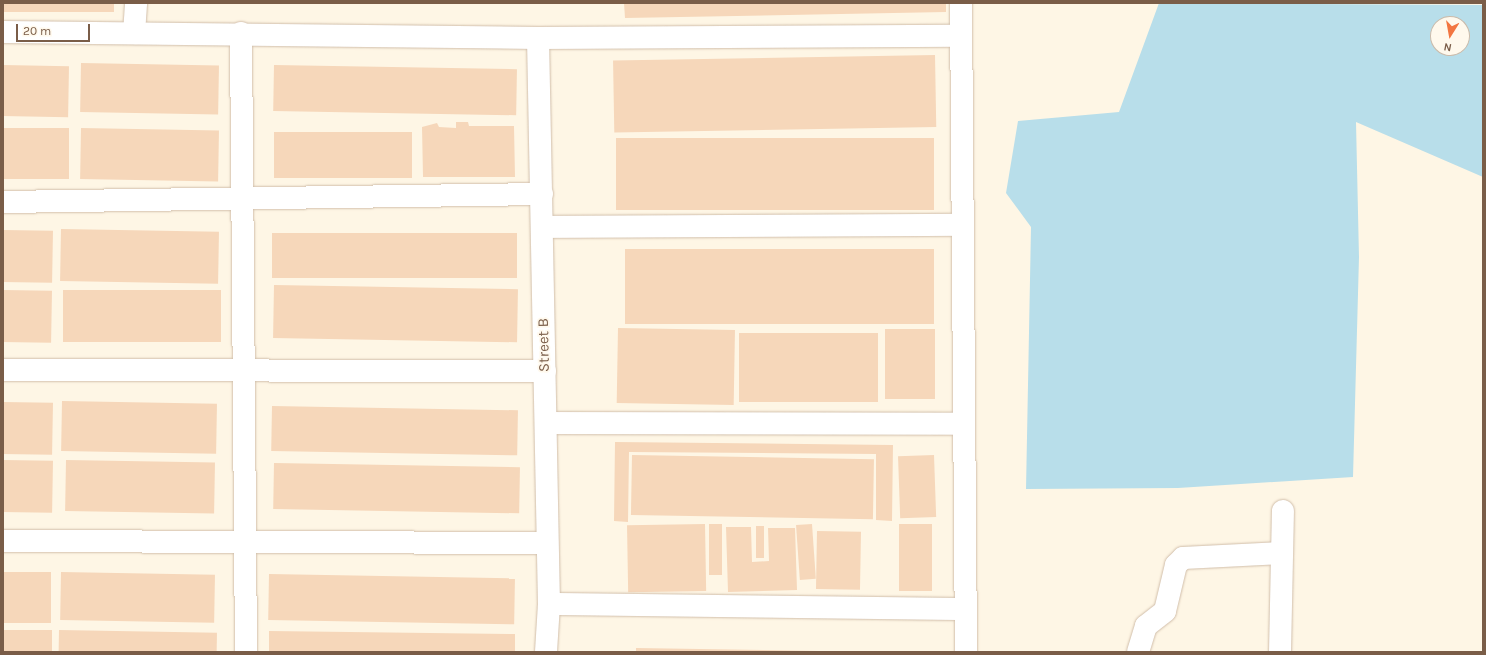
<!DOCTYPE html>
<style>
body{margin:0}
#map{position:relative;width:1486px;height:655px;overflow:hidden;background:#fef6e5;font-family:Karla,sans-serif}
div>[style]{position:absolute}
.water>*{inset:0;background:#b8deea}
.building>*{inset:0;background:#f6d7ba;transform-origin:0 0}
.roads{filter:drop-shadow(0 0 1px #d1beaa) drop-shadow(0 0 1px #d1beaa)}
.minor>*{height:22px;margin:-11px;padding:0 11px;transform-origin:11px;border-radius:11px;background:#fff}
span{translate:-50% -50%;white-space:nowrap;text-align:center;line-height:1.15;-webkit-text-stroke:3.5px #fff9ed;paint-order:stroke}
.street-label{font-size:15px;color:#7a5d48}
.frame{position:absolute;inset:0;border:4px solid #7a5d48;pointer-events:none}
.north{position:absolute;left:1430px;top:16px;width:40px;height:40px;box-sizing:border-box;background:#fff9ed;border:1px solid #cabbab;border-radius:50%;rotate:191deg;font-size:11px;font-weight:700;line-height:16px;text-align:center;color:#7a5d48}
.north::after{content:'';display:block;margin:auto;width:14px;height:18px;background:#f27641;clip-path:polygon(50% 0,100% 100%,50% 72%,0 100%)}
.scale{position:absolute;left:16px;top:24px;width:74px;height:18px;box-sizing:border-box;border:2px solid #7a5d48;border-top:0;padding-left:5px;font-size:12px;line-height:14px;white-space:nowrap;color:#7a5d48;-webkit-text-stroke:3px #fff9ed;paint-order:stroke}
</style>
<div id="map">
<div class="water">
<i style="clip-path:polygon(evenodd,1159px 3px,1483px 5px,1483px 177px,1356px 122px,1359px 257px,1353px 477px,1178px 488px,1026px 489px,1031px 227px,1006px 193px,1018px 121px,1119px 112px,1159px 3px,1438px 24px,1462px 24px,1462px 48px,1438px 48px,1438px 24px)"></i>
</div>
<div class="building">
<i style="left:3px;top:3px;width:111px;height:9px"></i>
<i style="clip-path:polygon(624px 3px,946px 3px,946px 12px,625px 18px)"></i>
<i style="left:935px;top:55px;width:72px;height:322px;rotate:89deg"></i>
<i style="left:81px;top:63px;width:138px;height:49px;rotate:1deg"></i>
<i style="left:3px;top:65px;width:66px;height:51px;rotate:1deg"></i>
<i style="left:274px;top:65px;width:243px;height:46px;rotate:1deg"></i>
<i style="clip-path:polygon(456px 122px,468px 122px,469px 126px,514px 126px,515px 177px,423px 177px,422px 127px,437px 123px,439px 127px,456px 128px)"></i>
<i style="left:3px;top:128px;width:66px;height:51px"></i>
<i style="left:81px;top:128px;width:138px;height:51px;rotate:1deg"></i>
<i style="left:274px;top:132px;width:138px;height:46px"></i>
<i style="left:934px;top:138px;width:72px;height:318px;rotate:90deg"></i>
<i style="left:61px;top:229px;width:158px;height:52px;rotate:1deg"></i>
<i style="left:3px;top:230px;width:50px;height:52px;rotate:1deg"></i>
<i style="left:272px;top:233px;width:245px;height:45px"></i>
<i style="left:625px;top:249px;width:309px;height:75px"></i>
<i style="left:274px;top:285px;width:244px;height:53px;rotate:1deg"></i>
<i style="left:3px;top:290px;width:49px;height:52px;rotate:1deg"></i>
<i style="left:63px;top:290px;width:158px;height:52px"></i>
<i style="left:618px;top:328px;width:117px;height:75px;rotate:1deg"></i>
<i style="left:885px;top:329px;width:50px;height:70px"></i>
<i style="left:739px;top:333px;width:139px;height:69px"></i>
<i style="left:62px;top:401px;width:155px;height:50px;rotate:1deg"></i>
<i style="left:3px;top:402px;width:50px;height:52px;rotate:1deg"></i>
<i style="left:272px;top:406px;width:246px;height:45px;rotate:1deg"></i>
<i style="clip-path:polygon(615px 442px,893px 445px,892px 521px,876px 520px,876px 454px,629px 452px,628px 522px,614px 521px)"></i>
<i style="left:632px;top:455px;width:242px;height:60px;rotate:1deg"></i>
<i style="left:934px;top:455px;width:62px;height:36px;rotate:88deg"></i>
<i style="left:3px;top:460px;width:50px;height:52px;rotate:1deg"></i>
<i style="left:66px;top:460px;width:149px;height:51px;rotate:1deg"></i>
<i style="left:274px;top:463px;width:246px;height:46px;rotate:1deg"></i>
<i style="left:705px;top:524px;width:67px;height:78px;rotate:89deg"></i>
<i style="left:709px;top:524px;width:13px;height:51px"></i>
<i style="left:812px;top:524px;width:55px;height:16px;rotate:86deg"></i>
<i style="left:899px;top:524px;width:33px;height:67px"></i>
<i style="left:756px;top:526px;width:8px;height:32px"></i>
<i style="clip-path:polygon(726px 527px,751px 527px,752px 562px,769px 561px,768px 528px,795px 528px,797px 590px,728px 592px)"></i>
<i style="left:817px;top:531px;width:44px;height:58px;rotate:1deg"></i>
<i style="left:3px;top:572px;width:48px;height:51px"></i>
<i style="left:61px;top:572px;width:154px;height:48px;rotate:1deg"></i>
<i style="left:269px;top:574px;width:246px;height:46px;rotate:1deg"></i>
<i style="left:3px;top:630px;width:49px;height:22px"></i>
<i style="left:59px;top:630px;width:158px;height:22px;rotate:1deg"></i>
<i style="clip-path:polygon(269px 631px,515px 634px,515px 652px,269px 652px)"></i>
<i style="clip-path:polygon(636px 648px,819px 651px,819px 652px,636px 652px)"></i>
</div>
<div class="roads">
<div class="minor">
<i style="left:961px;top:3px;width:649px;rotate:89.56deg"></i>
<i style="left:3px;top:32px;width:535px;rotate:0.64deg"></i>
<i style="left:538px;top:38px;width:422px;rotate:-0.3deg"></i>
<i style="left:134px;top:33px;width:30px;rotate:-86deg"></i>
<i style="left:241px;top:33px;width:619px;rotate:89.54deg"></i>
<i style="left:538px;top:38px;width:566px;rotate:88.89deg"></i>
<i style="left:549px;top:604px;width:48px;rotate:93.6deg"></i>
<i style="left:3px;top:202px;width:539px;rotate:-0.85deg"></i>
<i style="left:542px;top:227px;width:420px;rotate:-0.3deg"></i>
<i style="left:3px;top:370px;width:542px;rotate:0.11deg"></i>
<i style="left:546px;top:423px;width:418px;rotate:0.1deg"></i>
<i style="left:3px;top:541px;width:543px;rotate:0.21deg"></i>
<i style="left:549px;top:604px;width:417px;rotate:0.7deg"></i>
<i style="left:1138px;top:652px;width:27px;rotate:-73deg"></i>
<i style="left:1146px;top:626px;width:24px;rotate:-38deg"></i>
<i style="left:1165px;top:611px;width:47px;rotate:-76.6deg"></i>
<i style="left:1176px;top:565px;width:10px;rotate:-45deg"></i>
<i style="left:1183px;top:558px;width:99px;rotate:-2.9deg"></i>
<i style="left:1280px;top:652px;width:141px;rotate:-88.8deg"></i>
</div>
</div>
<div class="street-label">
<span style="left:544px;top:345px;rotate:-91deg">Street B</span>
</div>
<div class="frame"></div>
<div class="north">N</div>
<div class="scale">20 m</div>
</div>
